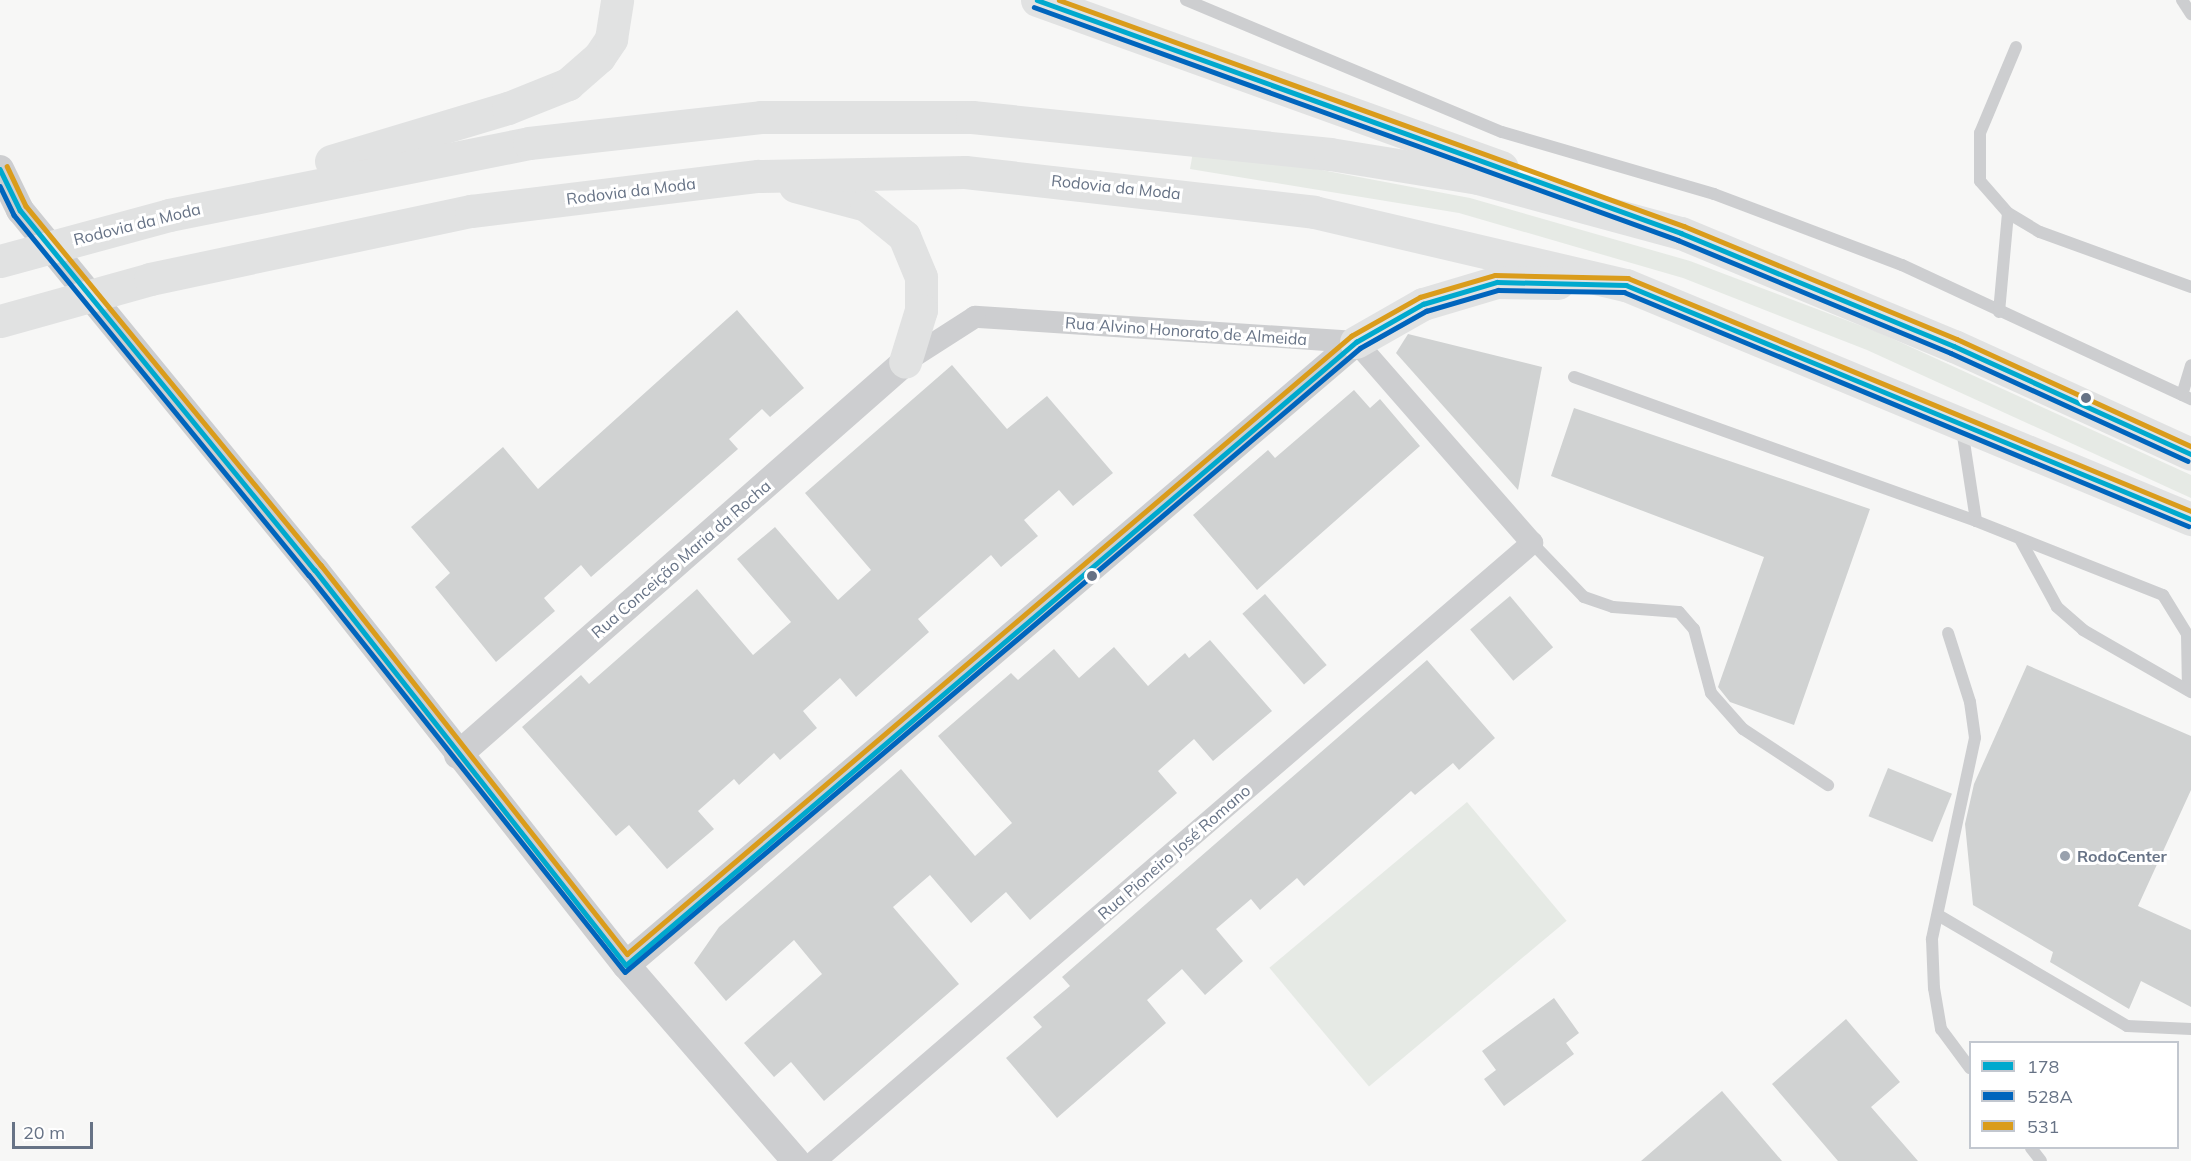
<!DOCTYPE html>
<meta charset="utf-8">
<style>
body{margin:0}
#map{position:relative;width:2191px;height:1161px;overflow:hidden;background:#f7f7f6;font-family:Mulish,sans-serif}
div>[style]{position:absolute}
.green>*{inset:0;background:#e6eae5;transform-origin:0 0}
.building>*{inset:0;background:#d0d2d2;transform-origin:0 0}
.service>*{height:12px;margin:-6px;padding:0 6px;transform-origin:6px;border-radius:6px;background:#cdced0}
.minor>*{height:22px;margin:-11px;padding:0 11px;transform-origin:11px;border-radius:11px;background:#cdced0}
.tertiary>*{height:28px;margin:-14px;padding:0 14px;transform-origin:14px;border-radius:14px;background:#cdced0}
.trunk>*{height:33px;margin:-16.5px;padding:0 16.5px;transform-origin:16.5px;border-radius:16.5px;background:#e1e2e2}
.bus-1>*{height:4.5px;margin:-2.25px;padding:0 2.25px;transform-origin:2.25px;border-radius:2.25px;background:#00a9ce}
.bus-2>*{height:4.5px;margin:-2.25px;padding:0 2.25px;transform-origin:2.25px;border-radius:2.25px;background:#0065bd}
.bus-3>*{height:4.5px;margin:-2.25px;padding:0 2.25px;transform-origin:2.25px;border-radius:2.25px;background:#da9c1b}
.dots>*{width:16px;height:16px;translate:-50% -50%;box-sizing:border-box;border:3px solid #fff;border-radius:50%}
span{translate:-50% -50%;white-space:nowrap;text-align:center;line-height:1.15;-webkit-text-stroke:6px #fff;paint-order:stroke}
.street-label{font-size:16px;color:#677386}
.poi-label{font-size:16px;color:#677386;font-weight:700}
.left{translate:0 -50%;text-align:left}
.legend{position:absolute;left:1969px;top:1041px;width:210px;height:108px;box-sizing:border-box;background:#fff;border:2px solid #c2c7cf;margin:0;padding:8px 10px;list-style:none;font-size:18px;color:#677386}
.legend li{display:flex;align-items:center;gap:12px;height:30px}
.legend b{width:30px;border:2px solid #c2c7cf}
.scale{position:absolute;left:12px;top:1122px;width:81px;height:27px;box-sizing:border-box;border:3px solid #677386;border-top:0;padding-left:8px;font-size:18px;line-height:21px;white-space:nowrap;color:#677386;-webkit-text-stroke:4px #fff;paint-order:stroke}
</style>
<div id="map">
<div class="green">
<i style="clip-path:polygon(1193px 152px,1311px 168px,1470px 198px,1690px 261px,1880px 333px,2191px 475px,2191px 498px,1867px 350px,1683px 278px,1459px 213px,1190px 169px)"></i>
<i style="left:1467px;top:802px;width:155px;height:258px;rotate:50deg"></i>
</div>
<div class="building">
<i style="clip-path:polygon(737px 310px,804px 388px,770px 417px,762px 409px,729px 439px,738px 449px,591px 577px,581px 565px,544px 598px,555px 611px,496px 662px,435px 587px,450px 573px,411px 527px,503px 447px,538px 489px)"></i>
<i style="clip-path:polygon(1408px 334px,1542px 367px,1518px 490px,1396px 353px)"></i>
<i style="clip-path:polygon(952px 365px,1007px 429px,1047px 396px,1113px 473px,1073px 506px,1059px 490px,1024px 520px,1038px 536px,1001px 567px,991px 555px,918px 619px,929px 632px,856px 697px,840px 678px,803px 711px,817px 728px,780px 760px,774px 753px,739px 785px,734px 779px,698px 811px,714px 829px,667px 869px,629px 825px,616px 836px,522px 727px,581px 675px,589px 684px,697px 589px,753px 655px,791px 622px,737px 559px,775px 527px,838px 600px,871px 570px,805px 493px)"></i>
<i style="clip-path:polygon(1354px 390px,1370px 408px,1380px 399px,1420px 446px,1257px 590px,1193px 515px,1268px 450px,1275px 458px)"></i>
<i style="clip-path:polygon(1574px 408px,1870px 509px,1794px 725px,1730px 702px,1718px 687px,1764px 557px,1551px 476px)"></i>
<i style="left:1265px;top:594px;width:94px;height:30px;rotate:49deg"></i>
<i style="left:1510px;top:596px;width:67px;height:52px;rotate:50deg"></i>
<i style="clip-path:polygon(1210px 640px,1272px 711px,1213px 761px,1194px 739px,1158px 771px,1177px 793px,1030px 920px,1006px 892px,971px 923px,930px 875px,893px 907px,959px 984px,824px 1101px,791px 1062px,774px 1077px,744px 1043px,822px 974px,794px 940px,726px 1001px,694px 963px,719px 927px,901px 769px,975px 856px,1012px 823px,938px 736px,1011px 673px,1018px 680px,1054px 649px,1079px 678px,1114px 647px,1148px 686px,1185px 653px,1189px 658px)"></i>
<i style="clip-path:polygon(1427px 660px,1495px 738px,1459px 770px,1453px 763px,1415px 795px,1411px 791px,1304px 886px,1297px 878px,1260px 910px,1251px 899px,1216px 929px,1243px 961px,1205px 995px,1182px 969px,1147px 1000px,1166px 1023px,1057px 1118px,1006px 1058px,1042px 1027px,1033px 1017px,1070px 986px,1062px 977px)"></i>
<i style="clip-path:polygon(2027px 665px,2191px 736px,2191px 790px,2138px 906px,2191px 930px,2191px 1007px,2141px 981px,2129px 1009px,2050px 962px,2053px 952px,1973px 905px,1965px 824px,1974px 784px)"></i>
<i style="left:1888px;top:768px;width:69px;height:52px;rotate:22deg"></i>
<i style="clip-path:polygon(1554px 998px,1579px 1033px,1566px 1043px,1574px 1054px,1504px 1106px,1484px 1079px,1496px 1070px,1482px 1051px)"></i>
<i style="clip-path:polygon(1846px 1019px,1900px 1082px,1871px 1107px,1918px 1161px,1838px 1161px,1772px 1084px)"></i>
<i style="clip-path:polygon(1722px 1091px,1782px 1161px,1641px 1161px)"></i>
</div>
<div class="service">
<i style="left:1186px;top:0;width:342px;rotate:22.7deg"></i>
<i style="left:1502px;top:132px;width:221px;rotate:16.3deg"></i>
<i style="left:1714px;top:194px;width:201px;rotate:20.7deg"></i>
<i style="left:1902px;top:265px;width:319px;rotate:24.9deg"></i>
<i style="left:2182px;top:0;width:17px;rotate:57deg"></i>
<i style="left:2016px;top:47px;width:93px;rotate:112.7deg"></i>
<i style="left:1980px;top:133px;width:48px;rotate:90deg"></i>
<i style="left:1980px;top:181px;width:43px;rotate:48.8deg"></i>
<i style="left:2008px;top:213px;width:37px;rotate:31deg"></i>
<i style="left:2040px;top:232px;width:161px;rotate:20deg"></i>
<i style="left:1999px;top:312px;width:99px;rotate:-84.8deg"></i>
<i style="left:1574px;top:377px;width:427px;rotate:19.7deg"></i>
<i style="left:1976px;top:521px;width:201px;rotate:21.6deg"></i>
<i style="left:2163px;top:595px;width:46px;rotate:58.4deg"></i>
<i style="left:2187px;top:634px;width:56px;rotate:89deg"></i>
<i style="left:2182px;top:395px;width:31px;rotate:-73deg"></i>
<i style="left:1962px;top:429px;width:93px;rotate:81.3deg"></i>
<i style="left:2020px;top:539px;width:77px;rotate:61.4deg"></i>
<i style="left:2057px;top:607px;width:35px;rotate:41deg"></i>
<i style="left:2083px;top:630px;width:125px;rotate:29.9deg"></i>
<i style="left:1532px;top:543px;width:75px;rotate:46.1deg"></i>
<i style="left:1584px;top:597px;width:31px;rotate:19deg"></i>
<i style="left:1613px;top:607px;width:66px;rotate:4.3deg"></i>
<i style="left:1679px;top:612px;width:23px;rotate:49deg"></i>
<i style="left:1694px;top:629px;width:66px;rotate:75.1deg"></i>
<i style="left:1711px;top:693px;width:48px;rotate:48.4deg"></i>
<i style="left:1743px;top:729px;width:102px;rotate:33.4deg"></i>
<i style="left:1948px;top:633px;width:72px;rotate:72.3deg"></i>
<i style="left:1970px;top:702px;width:36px;rotate:82deg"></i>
<i style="left:1975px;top:738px;width:206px;rotate:102.1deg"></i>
<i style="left:1932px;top:939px;width:49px;rotate:87.7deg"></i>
<i style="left:1934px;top:988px;width:42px;rotate:80.3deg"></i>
<i style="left:1941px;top:1029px;width:49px;rotate:53.4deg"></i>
<i style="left:1938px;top:915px;width:219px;rotate:30.4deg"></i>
<i style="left:2127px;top:1026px;width:64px;rotate:2.7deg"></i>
<i style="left:2031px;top:1148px;width:16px;rotate:52deg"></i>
</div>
<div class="minor">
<i style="left:815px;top:1161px;width:947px;rotate:-40.76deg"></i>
<i style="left:1532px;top:543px;width:267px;rotate:-131.2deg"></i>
<i style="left:1356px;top:342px;width:382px;rotate:-176.2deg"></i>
<i style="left:975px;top:317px;width:83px;rotate:147.3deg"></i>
</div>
<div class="tertiary">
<i style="left:0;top:169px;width:46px;rotate:64deg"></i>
<i style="left:20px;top:210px;width:465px;rotate:50.7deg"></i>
<i style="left:315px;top:570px;width:503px;rotate:51.79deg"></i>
<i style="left:626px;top:965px;width:259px;rotate:49.1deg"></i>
<i style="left:458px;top:755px;width:595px;rotate:-41.32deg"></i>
<i style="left:626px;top:965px;width:960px;rotate:-40.48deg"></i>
</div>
<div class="trunk">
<i style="left:1037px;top:0;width:494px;rotate:19.8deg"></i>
<i style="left:331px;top:161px;width:185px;rotate:-16.7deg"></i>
<i style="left:508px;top:108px;width:65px;rotate:-21.8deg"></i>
<i style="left:568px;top:84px;width:41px;rotate:-41.1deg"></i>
<i style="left:599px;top:57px;width:22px;rotate:-56deg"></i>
<i style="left:611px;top:39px;width:39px;rotate:-81deg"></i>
<i style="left:795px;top:186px;width:73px;rotate:15deg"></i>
<i style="left:866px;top:205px;width:49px;rotate:39.2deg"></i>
<i style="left:904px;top:236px;width:44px;rotate:67.5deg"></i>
<i style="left:921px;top:277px;width:33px;rotate:90deg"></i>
<i style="left:921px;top:310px;width:54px;rotate:107.1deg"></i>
<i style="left:0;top:261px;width:175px;rotate:-15.2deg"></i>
<i style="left:169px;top:215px;width:367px;rotate:-11.3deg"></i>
<i style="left:529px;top:143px;width:233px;rotate:-6.4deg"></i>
<i style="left:761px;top:117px;width:211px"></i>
<i style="left:972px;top:117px;width:360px;rotate:5.9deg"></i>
<i style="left:1330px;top:154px;width:150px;rotate:9.2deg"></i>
<i style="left:1478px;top:178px;width:210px;rotate:15.2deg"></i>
<i style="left:1681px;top:233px;width:295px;rotate:22.5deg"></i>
<i style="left:1954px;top:346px;width:260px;rotate:24.5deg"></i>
<i style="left:0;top:321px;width:156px;rotate:-15.6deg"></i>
<i style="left:150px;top:279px;width:328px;rotate:-12deg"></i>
<i style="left:471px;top:211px;width:289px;rotate:-7deg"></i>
<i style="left:758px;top:176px;width:207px;rotate:-1.1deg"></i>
<i style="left:965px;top:172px;width:351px;rotate:6.5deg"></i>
<i style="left:1314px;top:212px;width:320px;rotate:13.2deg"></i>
<i style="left:1626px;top:285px;width:612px;rotate:22.5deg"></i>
<i style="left:1356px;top:342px;width:77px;rotate:-29.6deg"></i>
<i style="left:1423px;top:304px;width:77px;rotate:-16.6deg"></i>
<i style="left:1497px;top:282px;width:61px;rotate:0.9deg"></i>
</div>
<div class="bus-1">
<i style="left:1037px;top:0;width:685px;rotate:19.89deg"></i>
<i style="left:1681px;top:233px;width:295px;rotate:22.5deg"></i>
<i style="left:1954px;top:346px;width:260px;rotate:24.5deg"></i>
<i style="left:0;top:169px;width:46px;rotate:64deg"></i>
<i style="left:20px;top:210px;width:465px;rotate:50.7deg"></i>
<i style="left:315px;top:570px;width:503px;rotate:51.79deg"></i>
<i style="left:626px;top:965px;width:960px;rotate:-40.48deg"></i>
<i style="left:1356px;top:342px;width:77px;rotate:-29.6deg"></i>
<i style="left:1423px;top:304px;width:77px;rotate:-16.6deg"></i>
<i style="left:1497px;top:282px;width:129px;rotate:1.3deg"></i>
<i style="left:1626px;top:285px;width:612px;rotate:22.5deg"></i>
</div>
<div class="bus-2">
<i style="left:1034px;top:7px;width:685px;rotate:19.89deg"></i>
<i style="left:1678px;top:240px;width:295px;rotate:22.5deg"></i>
<i style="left:1951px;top:353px;width:260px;rotate:24.5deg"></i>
<i style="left:0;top:186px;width:32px;rotate:64deg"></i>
<i style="left:14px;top:215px;width:465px;rotate:50.7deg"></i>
<i style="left:309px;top:575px;width:507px;rotate:51.48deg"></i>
<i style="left:625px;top:972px;width:964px;rotate:-40.33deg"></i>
<i style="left:1360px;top:348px;width:76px;rotate:-29.3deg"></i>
<i style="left:1426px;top:311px;width:75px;rotate:-16.3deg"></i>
<i style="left:1498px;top:290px;width:126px;rotate:0.9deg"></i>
<i style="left:1624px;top:292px;width:611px;rotate:22.53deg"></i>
</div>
<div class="bus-3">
<i style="left:1059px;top:0;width:665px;rotate:19.88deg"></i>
<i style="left:1684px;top:226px;width:295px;rotate:22.5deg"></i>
<i style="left:1957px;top:339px;width:257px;rotate:24.6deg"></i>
<i style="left:7px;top:166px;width:44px;rotate:64.6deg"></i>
<i style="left:26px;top:206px;width:465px;rotate:50.6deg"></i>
<i style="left:321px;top:565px;width:495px;rotate:51.8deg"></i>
<i style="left:627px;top:954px;width:952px;rotate:-40.48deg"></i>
<i style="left:1351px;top:336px;width:79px;rotate:-29.5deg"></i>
<i style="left:1420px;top:297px;width:78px;rotate:-16.3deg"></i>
<i style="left:1495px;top:275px;width:133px;rotate:1.3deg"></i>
<i style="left:1628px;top:278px;width:609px;rotate:22.48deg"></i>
</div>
<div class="dots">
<i style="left:2086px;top:398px;background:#677386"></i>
<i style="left:1092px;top:576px;background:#677386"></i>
<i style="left:2065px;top:856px;background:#99a1ad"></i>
</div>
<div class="street-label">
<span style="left:1116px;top:187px;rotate:6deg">Rodovia da Moda</span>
<span style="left:631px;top:191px;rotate:-7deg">Rodovia da Moda</span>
<span style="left:137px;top:224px;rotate:-14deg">Rodovia da Moda</span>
<span style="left:1186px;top:331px;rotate:4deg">Rua Alvino Honorato de Almeida</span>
<span style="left:681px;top:559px;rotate:-41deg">Rua Conceição Maria da Rocha</span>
<span style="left:1174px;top:852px;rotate:-41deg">Rua Pioneiro José Romano</span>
</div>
<div class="poi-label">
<span class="left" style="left:2077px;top:856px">RodoCenter</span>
</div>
<ul class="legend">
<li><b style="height:8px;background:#00a9ce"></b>178</li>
<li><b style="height:8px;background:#0065bd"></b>528A</li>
<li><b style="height:8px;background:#da9c1b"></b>531</li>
</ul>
<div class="scale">20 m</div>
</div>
